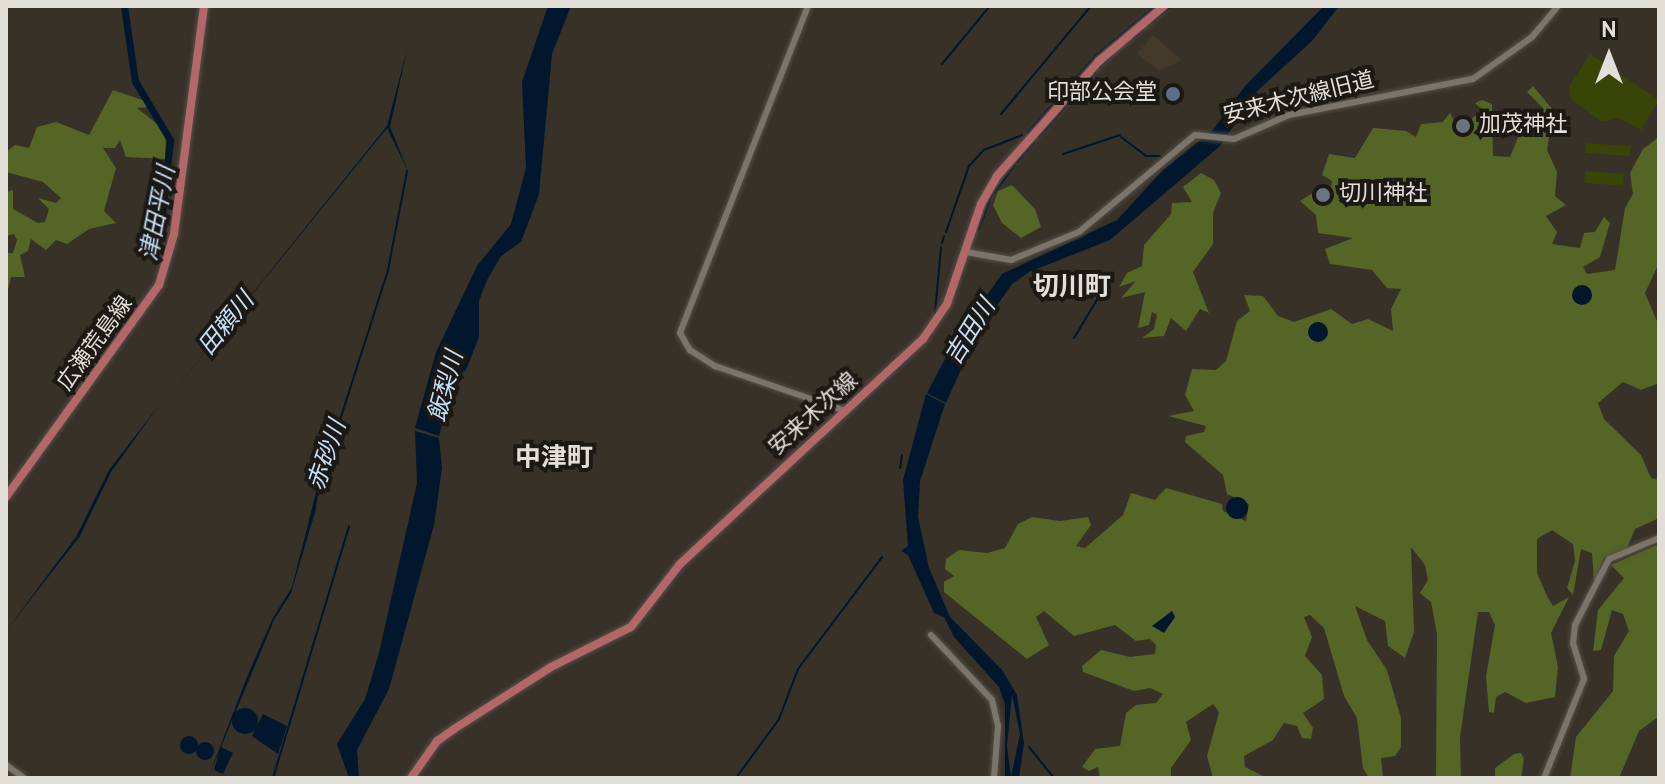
<!DOCTYPE html>
<meta charset="utf-8">
<style>
body{margin:0}
#map{position:relative;width:1665px;height:784px;overflow:hidden;background:#373128;font-family:Overpass,"Noto Sans JP",sans-serif}
div>[style]{position:absolute}
.built>*{inset:0;background:#433a2b}
.green>*{inset:0;background:#394507;transform-origin:0 0}
.forest>*{inset:0;background:#556525}
.water>*{inset:0;background:#00172d}
.round{border-radius:50%}
.stream>*{height:2px;margin:-1px;padding:0 1px;transform-origin:1px;border-radius:1px;background:#00172d}
.river>*{height:7px;margin:-3.5px;padding:0 3.5px;transform-origin:3.5px;border-radius:3.5px;background:#00172d}
.roads{filter:drop-shadow(0 0 2px #555048) drop-shadow(0 0 2px #555048)}
.minor>*{height:6px;margin:-3px;padding:0 3px;transform-origin:3px;border-radius:3px;background:#7b746a}
.major>*{height:8px;margin:-4px;padding:0 4px;transform-origin:4px;border-radius:4px;background:#b46768}
.dots>*{width:22px;height:22px;translate:-50% -50%;box-sizing:border-box;border:4px solid #1c1915;border-radius:50%}
span{translate:-50% -50%;white-space:nowrap;text-align:center;line-height:1.15;-webkit-text-stroke:8px #1c1915;paint-order:stroke}
.poi-label{font-size:22px;color:#e2ded8}
.right{translate:-100% -50%;text-align:right}
.left{translate:0 -50%;text-align:left}
.street-label{font-size:22px;color:#e2ded8}
.water-label{font-size:24px;color:#c3dffa;font-style:italic}
.quarter-label{font-size:26px;color:#e2ded8;font-weight:700}
.frame{position:absolute;inset:0;border:8px solid #e2ded8;pointer-events:none}
.north{position:absolute;left:1569px;top:16px;width:80px;height:80px;-webkit-text-stroke:6px #1c1915;paint-order:stroke;rotate:0deg;font-size:22px;font-weight:700;line-height:32px;text-align:center;color:#e2ded8}
.north::after{content:'';display:block;margin:auto;width:28px;height:36px;background:#e2ded8;clip-path:polygon(50% 0,100% 100%,50% 72%,0 100%)}
</style>
<div id="map">
<div class="built">
<i style="clip-path:polygon(1153px 35px,1176px 55px,1182px 60px,1159px 71px,1137px 54px)"></i>
</div>
<div class="green">
<i style="clip-path:polygon(1590px 54px,1659px 100px,1641px 130px,1619px 118px,1602px 122px,1571px 99px,1569px 87px)"></i>
<i style="left:1586px;top:143px;width:45px;height:10px;rotate:4deg"></i>
<i style="left:1585px;top:171px;width:39px;height:12px;rotate:4deg"></i>
</div>
<div class="forest">
<i style="clip-path:polygon(1533px 86px,1553px 110px,1547px 150px,1557px 172px,1555px 196px,1566px 205px,1546px 216px,1557px 232px,1552px 244px,1580px 248px,1584px 233px,1595px 232px,1604px 217px,1610px 223px,1600px 257px,1583px 267px,1587px 274px,1615px 270px,1625px 208px,1633px 194px,1630px 173px,1643px 149px,1659px 137px,1659px 263px,1645px 293px,1659px 326px,1659px 383px,1641px 390px,1623px 382px,1598px 403px,1604px 419px,1641px 455px,1651px 478px,1659px 480px,1659px 518px,1635px 529px,1627px 548px,1604px 558px,1594px 583px,1592px 553px,1581px 549px,1573px 595px,1567px 588px,1575px 561px,1573px 544px,1552px 530px,1537px 539px,1537px 573px,1547px 596px,1553px 606px,1569px 597px,1551px 633px,1558px 667px,1555px 697px,1526px 703px,1505px 692px,1496px 697px,1494px 713px,1489px 712px,1486px 676px,1495px 625px,1489px 612px,1478px 612px,1460px 737px,1461px 778px,1436px 778px,1437px 634px,1431px 602px,1420px 593px,1428px 580px,1425px 565px,1411px 547px,1414px 632px,1405px 658px,1388px 646px,1385px 621px,1355px 606px,1367px 640px,1387px 670px,1401px 718px,1401px 747px,1395px 756px,1381px 758px,1383px 778px,1369px 778px,1363px 768px,1357px 718px,1344px 696px,1324px 628px,1310px 615px,1304px 617px,1312px 637px,1305px 656px,1322px 675px,1324px 699px,1303px 713px,1313px 728px,1311px 739px,1302px 738px,1297px 726px,1284px 723px,1273px 740px,1244px 756px,1245px 767px,1267px 778px,1213px 778px,1207px 756px,1219px 712px,1213px 704px,1186px 722px,1191px 740px,1171px 768px,1171px 778px,1100px 778px,1098px 767px,1089px 771px,1082px 767px,1095px 749px,1120px 746px,1126px 713px,1136px 705px,1156px 703px,1163px 694px,1150px 688px,1134px 691px,1083px 672px,1082px 666px,1101px 650px,1130px 657px,1155px 654px,1156px 645px,1150px 639px,1136px 641px,1115px 625px,1074px 636px,1044px 611px,1036px 617px,1049px 645px,1027px 659px,944px 592px,944px 582px,954px 576px,945px 569px,946px 559px,959px 550px,987px 553px,1005px 548px,1018px 524px,1032px 517px,1060px 521px,1088px 517px,1091px 525px,1076px 546px,1085px 548px,1123px 515px,1131px 493px,1155px 500px,1166px 488px,1222px 504px,1223px 511px,1246px 521px,1249px 504px,1227px 494px,1223px 475px,1185px 442px,1186px 436px,1204px 432px,1206px 426px,1168px 416px,1194px 411px,1185px 395px,1192px 369px,1216px 370px,1226px 361px,1237px 321px,1250px 311px,1244px 295px,1263px 296px,1278px 316px,1294px 322px,1331px 309px,1352px 324px,1368px 319px,1393px 331px,1391px 309px,1401px 289px,1387px 288px,1372px 270px,1330px 264px,1325px 249px,1353px 238px,1318px 233px,1316px 215px,1300px 201px,1314px 192px,1330px 196px,1332px 181px,1322px 175px,1329px 154px,1355px 158px,1373px 128px,1406px 131px,1416px 137px,1421px 124px,1443px 122px,1450px 113px,1463px 138px,1473px 117px,1486px 113px,1475px 103px,1482px 100px,1492px 104px,1493px 156px,1510px 157px,1519px 135px,1542px 123px,1544px 109px,1527px 92px)"></i>
<i style="clip-path:polygon(113px 90px,145px 101px,148px 107px,137px 108px,166px 131px,165px 159px,126px 157px,120px 140px,115px 148px,103px 148px,116px 168px,104px 211px,116px 223px,89px 229px,67px 244px,56px 240px,46px 250px,31px 239px,28px 251px,20px 255px,25px 277px,11px 277px,6px 298px,6px 253px,13px 253px,17px 240px,14px 234px,6px 236px,6px 192px,13px 190px,13px 209px,38px 223px,45px 222px,49px 209px,38px 198px,56px 203px,61px 198px,43px 182px,6px 172px,6px 152px,15px 145px,29px 148px,37px 127px,56px 122px,89px 135px)"></i>
<i style="clip-path:polygon(1201px 173px,1214px 180px,1221px 193px,1213px 213px,1213px 244px,1193px 272px,1209px 313px,1200px 309px,1186px 331px,1171px 318px,1164px 336px,1142px 338px,1154px 329px,1157px 315px,1152px 312px,1149px 325px,1138px 328px,1145px 292px,1121px 298px,1136px 281px,1119px 287px,1127px 273px,1142px 266px,1144px 245px,1171px 214px,1172px 203px,1192px 202px,1183px 187px)"></i>
<i style="clip-path:polygon(1012px 185px,1035px 209px,1041px 227px,1021px 238px,1002px 223px,993px 205px,998px 191px)"></i>
<i style="clip-path:polygon(1659px 544px,1658px 717px,1639px 731px,1619px 778px,1570px 778px,1576px 737px,1613px 691px,1614px 656px,1629px 631px,1623px 614px,1612px 610px,1601px 650px,1593px 651px,1598px 610px,1624px 578px,1611px 565px)"></i>
<i style="clip-path:polygon(1514px 754px,1521px 753px,1524px 759px,1521px 778px,1495px 778px,1495px 768px)"></i>
</div>
<div class="water">
<i style="clip-path:polygon(548px 6px,571px 6px,552px 54px,539px 194px,521px 242px,501px 256px,487px 280px,479px 301px,479px 337px,466px 370px,455px 377px,439px 436px,415px 428px,436px 352px,477px 266px,511px 224px,526px 168px,522px 82px)"></i>
<i style="clip-path:polygon(1324px 6px,1339px 6px,1312px 41px,1256px 92px,1220px 146px,1110px 240px,1029px 272px,1012px 284px,977px 334px,946px 403px,927px 393px,954px 342px,1002px 274px,1117px 220px,1163px 170px,1213px 130px,1245px 86px)"></i>
<i style="clip-path:polygon(407px 50px,390px 127px,408px 171px,387px 128px,164px 403px,387px 126px)"></i>
<i class="round" style="left:1572px;top:285px;width:20px;height:20px"></i>
<i class="round" style="left:1308px;top:322px;width:20px;height:20px"></i>
<i style="clip-path:polygon(evenodd,926px 394px,945px 404px,920px 481px,918px 517px,929px 568px,950px 617px,1002px 670px,1017px 695px,1024px 743px,1019px 778px,1005px 778px,1005px 704px,999px 687px,954px 637px,944px 617px,934px 613px,908px 555px,901px 551px,908px 546px,903px 480px,926px 394px,1012px 694px,1020px 734px,1011px 777px,1007px 746px,1012px 694px)"></i>
<i style="clip-path:polygon(160px 404px,111px 472px,80px 536px,6px 631px,76px 537px,109px 470px)"></i>
<i style="clip-path:polygon(415px 431px,439px 438px,442px 468px,434px 525px,389px 689px,357px 750px,359px 778px,349px 778px,337px 744px,365px 699px,379px 653px,417px 483px)"></i>
<i style="clip-path:polygon(320px 477px,316px 509px,291px 593px,274px 620px,221px 747px,233px 753px,223px 774px,214px 770px,219px 752px,208px 778px,249px 672px,273px 618px,292px 587px)"></i>
<i class="round" style="left:1226px;top:497px;width:22px;height:22px"></i>
<i style="clip-path:polygon(1172px 611px,1175px 617px,1164px 633px,1152px 626px)"></i>
<i class="round" style="left:232px;top:708px;width:26px;height:26px"></i>
<i style="clip-path:polygon(263px 714px,287px 726px,278px 754px,252px 736px)"></i>
<i class="round" style="left:180px;top:736px;width:18px;height:18px"></i>
<i class="round" style="left:196px;top:742px;width:18px;height:18px"></i>
</div>
<div class="stream">
<i style="left:1149px;top:24px;width:29px;rotate:-38deg"></i>
<i style="left:1133px;top:38px;width:13px;rotate:-39deg"></i>
<i style="left:942px;top:64px;width:75px;rotate:-50.4deg"></i>
<i style="left:1099px;top:68px;width:18px;rotate:-45deg"></i>
<i style="left:1001px;top:114px;width:141px;rotate:-50.2deg"></i>
<i style="left:1028px;top:132px;width:103px;rotate:-48.6deg"></i>
<i style="left:1096px;top:55px;width:77px;rotate:-39.7deg"></i>
<i style="left:1039px;top:137px;width:86px;rotate:-48.8deg"></i>
<i style="left:1121px;top:137px;width:31px;rotate:37deg"></i>
<i style="left:1146px;top:156px;width:14px"></i>
<i style="left:1063px;top:154px;width:60px;rotate:-18.4deg"></i>
<i style="left:1017px;top:162px;width:25px;rotate:-48deg"></i>
<i style="left:979px;top:230px;width:35px;rotate:-70deg"></i>
<i style="left:991px;top:197px;width:40px;rotate:-53deg"></i>
<i style="left:946px;top:232px;width:70px;rotate:-70.8deg"></i>
<i style="left:969px;top:166px;width:22px;rotate:-47deg"></i>
<i style="left:984px;top:150px;width:41px;rotate:-21.5deg"></i>
<i style="left:942px;top:243px;width:7px;rotate:-74deg"></i>
<i style="left:935px;top:313px;width:66px;rotate:-84.8deg"></i>
<i style="left:1074px;top:338px;width:47px;rotate:-59deg"></i>
<i style="left:900px;top:468px;width:13px;rotate:-81deg"></i>
<i style="left:321px;top:479px;width:219px;rotate:-72.2deg"></i>
<i style="left:388px;top:270px;width:101px;rotate:-79.1deg"></i>
<i style="left:1029px;top:747px;width:40px;rotate:51deg"></i>
<i style="left:273px;top:778px;width:263px;rotate:-73.2deg"></i>
<i style="left:736px;top:778px;width:73px;rotate:-53.9deg"></i>
<i style="left:779px;top:719px;width:53px;rotate:-69.2deg"></i>
<i style="left:798px;top:669px;width:140px;rotate:-53.1deg"></i>
</div>
<div class="river">
<i style="left:124px;top:6px;width:76px;rotate:81.7deg"></i>
<i style="left:135px;top:81px;width:69px;rotate:59.3deg"></i>
<i style="left:170px;top:140px;width:72px;rotate:96.3deg"></i>
</div>
<div class="roads">
<div class="minor">
<i style="left:808px;top:6px;width:351px;rotate:111.4deg"></i>
<i style="left:680px;top:333px;width:20px;rotate:60deg"></i>
<i style="left:690px;top:350px;width:30px;rotate:33deg"></i>
<i style="left:715px;top:366px;width:139px;rotate:19deg"></i>
<i style="left:966px;top:252px;width:46px;rotate:10.1deg"></i>
<i style="left:1011px;top:260px;width:74px;rotate:-22.4deg"></i>
<i style="left:1079px;top:232px;width:151px;rotate:-39.9deg"></i>
<i style="left:1195px;top:135px;width:39px;rotate:6deg"></i>
<i style="left:1234px;top:139px;width:60px;rotate:-23.6deg"></i>
<i style="left:1289px;top:115px;width:187px;rotate:-11.1deg"></i>
<i style="left:1473px;top:79px;width:72px;rotate:-35.4deg"></i>
<i style="left:1532px;top:37px;width:40px;rotate:-50deg"></i>
<i style="left:931px;top:635px;width:89px;rotate:46.8deg"></i>
<i style="left:992px;top:700px;width:27px;rotate:77deg"></i>
<i style="left:998px;top:726px;width:52px;rotate:94.4deg"></i>
<i style="left:6px;top:765px;width:22px;rotate:36deg"></i>
<i style="left:1544px;top:778px;width:107px;rotate:-68deg"></i>
<i style="left:1584px;top:679px;width:37px;rotate:-107deg"></i>
<i style="left:1573px;top:644px;width:19px;rotate:-84deg"></i>
<i style="left:1575px;top:625px;width:74px;rotate:-62.7deg"></i>
<i style="left:1609px;top:559px;width:54px;rotate:-22.8deg"></i>
</div>
<div class="major">
<i style="left:6px;top:497px;width:261px;rotate:-54.2deg"></i>
<i style="left:159px;top:285px;width:53px;rotate:-73.6deg"></i>
<i style="left:174px;top:234px;width:230px;rotate:-82.5deg"></i>
<i style="left:411px;top:778px;width:45px;rotate:-54.9deg"></i>
<i style="left:437px;top:741px;width:21px;rotate:-35deg"></i>
<i style="left:454px;top:729px;width:115px;rotate:-32.6deg"></i>
<i style="left:551px;top:667px;width:89px;rotate:-26.6deg"></i>
<i style="left:631px;top:627px;width:80px;rotate:-52.1deg"></i>
<i style="left:680px;top:564px;width:331px;rotate:-42.8deg"></i>
<i style="left:923px;top:339px;width:42px;rotate:-55.6deg"></i>
<i style="left:947px;top:304px;width:106px;rotate:-71.2deg"></i>
<i style="left:981px;top:204px;width:32px;rotate:-60deg"></i>
<i style="left:997px;top:176px;width:154px;rotate:-48.4deg"></i>
<i style="left:1099px;top:61px;width:85px;rotate:-40.2deg"></i>
</div>
</div>
<div class="dots">
<i style="left:1173px;top:94px;background:#5c6f8a"></i>
<i style="left:1463px;top:126px;background:#6b7280"></i>
<i style="left:1323px;top:195px;background:#6b7280"></i>
</div>
<div class="poi-label">
<span class="right" style="left:1157px;top:94px">印部公会堂</span>
<span class="left" style="left:1479px;top:126px">加茂神社</span>
<span class="left" style="left:1339px;top:195px">切川神社</span>
</div>
<div class="street-label">
<span style="left:1299px;top:99px;rotate:-14deg">安来木次線旧道</span>
<span style="left:96px;top:344px;rotate:-54deg">広瀬荒島線</span>
<span style="left:814px;top:415px;rotate:-42deg">安来木次線</span>
</div>
<div class="water-label">
<span style="left:160px;top:214px;rotate:-79deg">津田平川</span>
<span style="left:228px;top:325px;rotate:-51deg">田頼川</span>
<span style="left:972px;top:333px;rotate:-58deg">吉田川</span>
<span style="left:448px;top:387px;rotate:-75deg">飯梨川</span>
<span style="left:329px;top:456px;rotate:-71deg">赤砂川</span>
</div>
<div class="quarter-label">
<span style="left:1072px;top:289px">切川町</span>
<span style="left:554px;top:460px">中津町</span>
</div>
<div class="frame"></div>
<div class="north">N</div>
</div>
